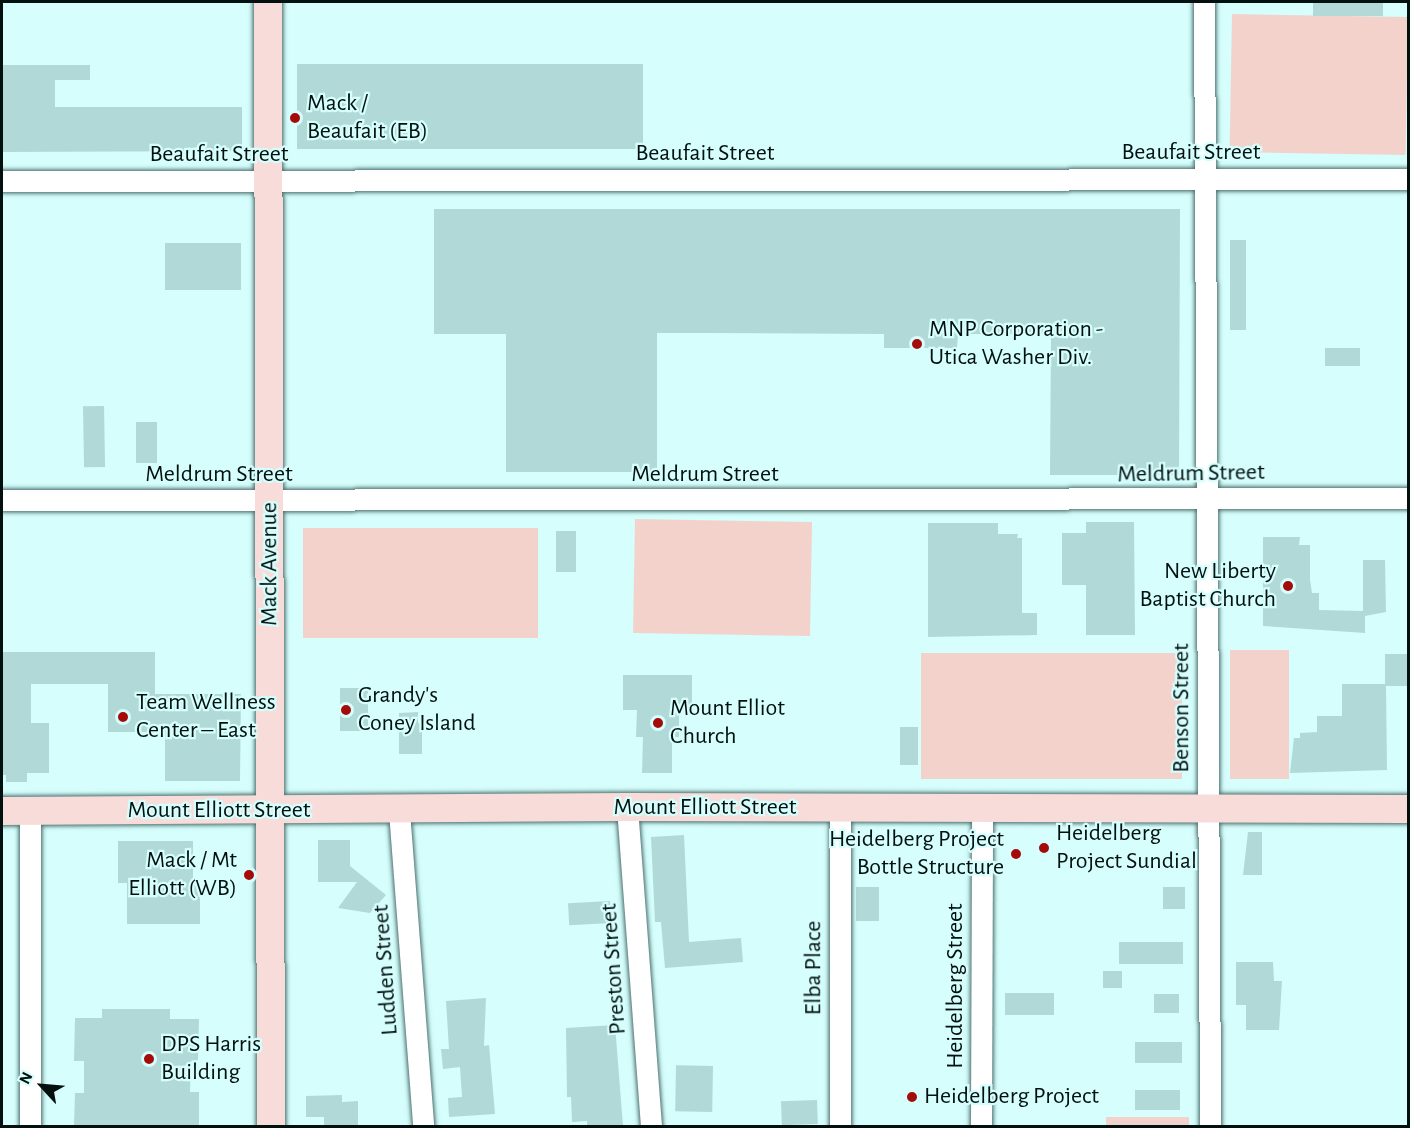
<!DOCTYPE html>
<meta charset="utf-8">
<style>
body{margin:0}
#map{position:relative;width:1410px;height:1128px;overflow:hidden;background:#d5fefc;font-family:"Alegreya Sans",sans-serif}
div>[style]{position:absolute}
.green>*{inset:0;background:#f4d2cc;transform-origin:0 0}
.building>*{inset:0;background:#b1d9d7;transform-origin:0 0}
.roads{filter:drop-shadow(0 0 2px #4c716f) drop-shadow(0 0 2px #4c716f)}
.minor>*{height:21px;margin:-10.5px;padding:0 10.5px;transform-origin:10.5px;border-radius:10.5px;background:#fff}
.secondary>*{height:28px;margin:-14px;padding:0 14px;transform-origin:14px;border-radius:14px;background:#f7dcd9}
.dots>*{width:16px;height:16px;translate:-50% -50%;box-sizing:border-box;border:3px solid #d5fefc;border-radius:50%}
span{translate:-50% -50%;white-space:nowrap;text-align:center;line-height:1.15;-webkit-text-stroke:4.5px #d5fefc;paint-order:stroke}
.poi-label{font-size:24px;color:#031010}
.left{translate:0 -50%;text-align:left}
.right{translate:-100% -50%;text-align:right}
.street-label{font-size:24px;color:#031010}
.frame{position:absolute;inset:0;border:3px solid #031010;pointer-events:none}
.north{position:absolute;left:12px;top:1056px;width:60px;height:60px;-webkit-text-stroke:4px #d5fefc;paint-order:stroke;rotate:296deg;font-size:16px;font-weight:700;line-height:24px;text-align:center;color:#031010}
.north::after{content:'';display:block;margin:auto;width:21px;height:27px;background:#031010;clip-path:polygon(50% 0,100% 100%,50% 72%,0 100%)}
</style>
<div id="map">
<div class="green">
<i style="left:1232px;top:14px;width:176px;height:138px;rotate:1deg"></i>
<i style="left:812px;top:522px;width:114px;height:177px;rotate:91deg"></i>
<i style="left:303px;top:528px;width:235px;height:110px"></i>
<i style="left:1230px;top:650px;width:59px;height:129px"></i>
<i style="left:921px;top:653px;width:261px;height:126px"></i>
<i style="left:1189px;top:1117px;width:9px;height:83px;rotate:90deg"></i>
</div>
<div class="building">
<i style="left:1313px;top:2px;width:70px;height:14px"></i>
<i style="left:643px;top:64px;width:85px;height:346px;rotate:90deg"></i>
<i style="clip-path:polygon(2px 65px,90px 65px,90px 80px,55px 80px,55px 107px,242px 107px,242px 151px,2px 152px)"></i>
<i style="clip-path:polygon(434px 209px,1180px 209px,1179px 475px,1050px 475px,1051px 334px,958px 334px,957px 348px,884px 348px,884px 334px,710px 333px,657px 333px,657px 472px,506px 472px,506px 334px,434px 334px)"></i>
<i style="left:1230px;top:240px;width:16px;height:90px"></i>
<i style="left:165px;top:243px;width:76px;height:47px"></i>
<i style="left:1360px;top:348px;width:18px;height:35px;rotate:90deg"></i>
<i style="left:104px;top:406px;width:61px;height:21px;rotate:89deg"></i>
<i style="left:136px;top:422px;width:21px;height:41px"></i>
<i style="clip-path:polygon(1086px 522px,1134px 522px,1135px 635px,1086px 635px,1086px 585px,1062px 585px,1062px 533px,1086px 533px)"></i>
<i style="clip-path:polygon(928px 523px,998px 523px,998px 534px,1018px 534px,1017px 538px,1022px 538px,1022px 613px,1037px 613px,1037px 635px,928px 637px)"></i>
<i style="left:556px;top:531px;width:20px;height:41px"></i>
<i style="clip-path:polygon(1263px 537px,1300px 537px,1299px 545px,1310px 545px,1310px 580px,1312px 593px,1319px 593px,1319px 610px,1363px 611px,1363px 560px,1385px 560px,1386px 612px,1365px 616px,1365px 633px,1263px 626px)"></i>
<i style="clip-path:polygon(2px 652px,155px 652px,155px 694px,241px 694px,240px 781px,165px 781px,165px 732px,108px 732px,108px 684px,31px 684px,31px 723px,49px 723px,49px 773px,27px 773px,27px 782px,6px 782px,6px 775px,2px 775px)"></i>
<i style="clip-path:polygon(1385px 654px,1408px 654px,1408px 686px,1386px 686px,1387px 770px,1290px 773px,1294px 738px,1300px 738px,1300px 733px,1317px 732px,1317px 716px,1342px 716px,1342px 684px,1385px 684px)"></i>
<i style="clip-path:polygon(623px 675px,692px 675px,692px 709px,679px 709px,679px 737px,672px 737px,672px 773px,642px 773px,643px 737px,636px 737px,637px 710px,623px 710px)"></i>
<i style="left:340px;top:688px;width:28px;height:43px"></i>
<i style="clip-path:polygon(418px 712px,418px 723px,422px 723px,422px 754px,399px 754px,399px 713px)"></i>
<i style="left:900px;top:727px;width:18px;height:38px"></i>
<i style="clip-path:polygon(1248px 832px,1262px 832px,1262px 875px,1243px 875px)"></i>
<i style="clip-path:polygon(684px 835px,689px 942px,741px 938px,743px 962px,665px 968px,661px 922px,655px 922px,651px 837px)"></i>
<i style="clip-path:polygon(318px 840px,350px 840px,350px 866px,386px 895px,370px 913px,338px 908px,357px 882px,318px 882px)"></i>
<i style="clip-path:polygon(118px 841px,193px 841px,193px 880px,200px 880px,200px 924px,127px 924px,127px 883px,118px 883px)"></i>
<i style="left:856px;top:887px;width:23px;height:34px"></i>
<i style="left:1163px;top:887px;width:22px;height:22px"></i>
<i style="left:610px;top:901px;width:22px;height:42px;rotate:87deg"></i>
<i style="left:1119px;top:942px;width:64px;height:22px"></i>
<i style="clip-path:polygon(1236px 962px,1273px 962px,1274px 981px,1282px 981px,1279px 1030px,1246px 1030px,1246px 1005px,1236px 1005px)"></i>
<i style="left:1103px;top:971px;width:19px;height:17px"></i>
<i style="left:1005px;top:993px;width:49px;height:22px"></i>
<i style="left:1154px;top:994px;width:25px;height:19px"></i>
<i style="clip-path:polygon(486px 998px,484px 1046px,489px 1045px,495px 1114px,449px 1117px,448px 1098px,462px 1097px,460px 1067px,443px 1069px,441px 1049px,449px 1049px,446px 1001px)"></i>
<i style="clip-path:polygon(102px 1009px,170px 1009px,170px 1019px,199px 1019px,198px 1061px,191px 1061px,190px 1092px,199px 1092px,199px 1126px,74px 1126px,75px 1093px,84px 1093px,84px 1061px,74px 1061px,75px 1018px,102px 1018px)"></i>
<i style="clip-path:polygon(615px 1025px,623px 1126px,587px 1126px,587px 1121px,572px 1122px,571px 1097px,567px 1097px,566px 1028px)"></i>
<i style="left:1182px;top:1042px;width:21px;height:47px;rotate:90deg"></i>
<i style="left:713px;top:1066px;width:46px;height:37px;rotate:91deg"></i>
<i style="left:1135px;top:1090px;width:45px;height:20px"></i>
<i style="clip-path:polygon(342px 1095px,342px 1102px,358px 1101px,358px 1126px,324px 1126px,324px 1117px,306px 1117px,306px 1096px)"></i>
<i style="left:817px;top:1100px;width:24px;height:36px;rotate:88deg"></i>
</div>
<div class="roads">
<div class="minor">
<i style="left:1204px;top:2px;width:1124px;rotate:89.69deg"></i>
<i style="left:2px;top:181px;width:1406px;rotate:-0.08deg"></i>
<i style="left:2px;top:500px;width:1406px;rotate:-0.08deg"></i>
<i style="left:627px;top:807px;width:320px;rotate:85.7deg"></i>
<i style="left:399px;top:811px;width:316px;rotate:85.6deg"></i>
<i style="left:30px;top:1126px;width:315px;rotate:-90deg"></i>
<i style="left:840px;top:1126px;width:317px;rotate:-90deg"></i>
<i style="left:981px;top:1126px;width:317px;rotate:-89.8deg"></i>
</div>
<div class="secondary">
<i style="left:268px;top:2px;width:1124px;rotate:89.85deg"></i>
<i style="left:2px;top:811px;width:625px;rotate:-0.37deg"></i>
<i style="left:627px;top:807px;width:781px;rotate:0.15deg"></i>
</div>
</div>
<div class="dots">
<i style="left:295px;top:118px;background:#a30c08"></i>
<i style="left:917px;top:344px;background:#a30c08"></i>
<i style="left:1288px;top:586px;background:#a30c08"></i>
<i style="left:346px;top:710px;background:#a30c08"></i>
<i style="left:123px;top:717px;background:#a30c08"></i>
<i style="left:658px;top:723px;background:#a30c08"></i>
<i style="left:1044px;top:848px;background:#a30c08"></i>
<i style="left:1016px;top:854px;background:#a30c08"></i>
<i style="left:249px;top:875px;background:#a30c08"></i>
<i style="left:149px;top:1059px;background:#a30c08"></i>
<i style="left:912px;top:1097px;background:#a30c08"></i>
</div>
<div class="poi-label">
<span class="left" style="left:307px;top:118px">Mack /<br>Beaufait (EB)</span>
<span class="left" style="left:929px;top:344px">MNP Corporation -<br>Utica Washer Div.</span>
<span class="right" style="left:1276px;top:586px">New Liberty<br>Baptist Church</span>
<span class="left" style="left:358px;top:710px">Grandy's<br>Coney Island</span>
<span class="left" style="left:136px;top:717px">Team Wellness<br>Center – East</span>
<span class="left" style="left:670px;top:723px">Mount Elliot<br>Church</span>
<span class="left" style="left:1056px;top:848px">Heidelberg<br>Project Sundial</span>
<span class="right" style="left:1004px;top:854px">Heidelberg Project<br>Bottle Structure</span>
<span class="right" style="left:237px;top:875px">Mack / Mt<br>Elliott (WB)</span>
<span class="left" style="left:161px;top:1059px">DPS Harris<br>Building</span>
<span class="left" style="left:924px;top:1097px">Heidelberg Project</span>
</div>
<div class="street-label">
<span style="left:1191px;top:153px">Beaufait Street</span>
<span style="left:705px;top:154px">Beaufait Street</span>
<span style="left:219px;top:155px">Beaufait Street</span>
<span style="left:1191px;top:474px;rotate:-1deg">Meldrum Street</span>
<span style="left:219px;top:475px">Meldrum Street</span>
<span style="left:705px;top:475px">Meldrum Street</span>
<span style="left:270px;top:564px;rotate:-90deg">Mack Avenue</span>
<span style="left:1182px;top:708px;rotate:-90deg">Benson Street</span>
<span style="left:705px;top:808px">Mount Elliott Street</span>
<span style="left:219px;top:811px">Mount Elliott Street</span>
<span style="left:814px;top:968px;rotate:-90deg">Elba Place</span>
<span style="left:614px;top:969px;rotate:-94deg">Preston Street</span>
<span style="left:386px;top:970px;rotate:-94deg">Ludden Street</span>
<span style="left:956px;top:986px;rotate:-90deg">Heidelberg Street</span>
</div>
<div class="frame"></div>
<div class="north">N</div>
</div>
